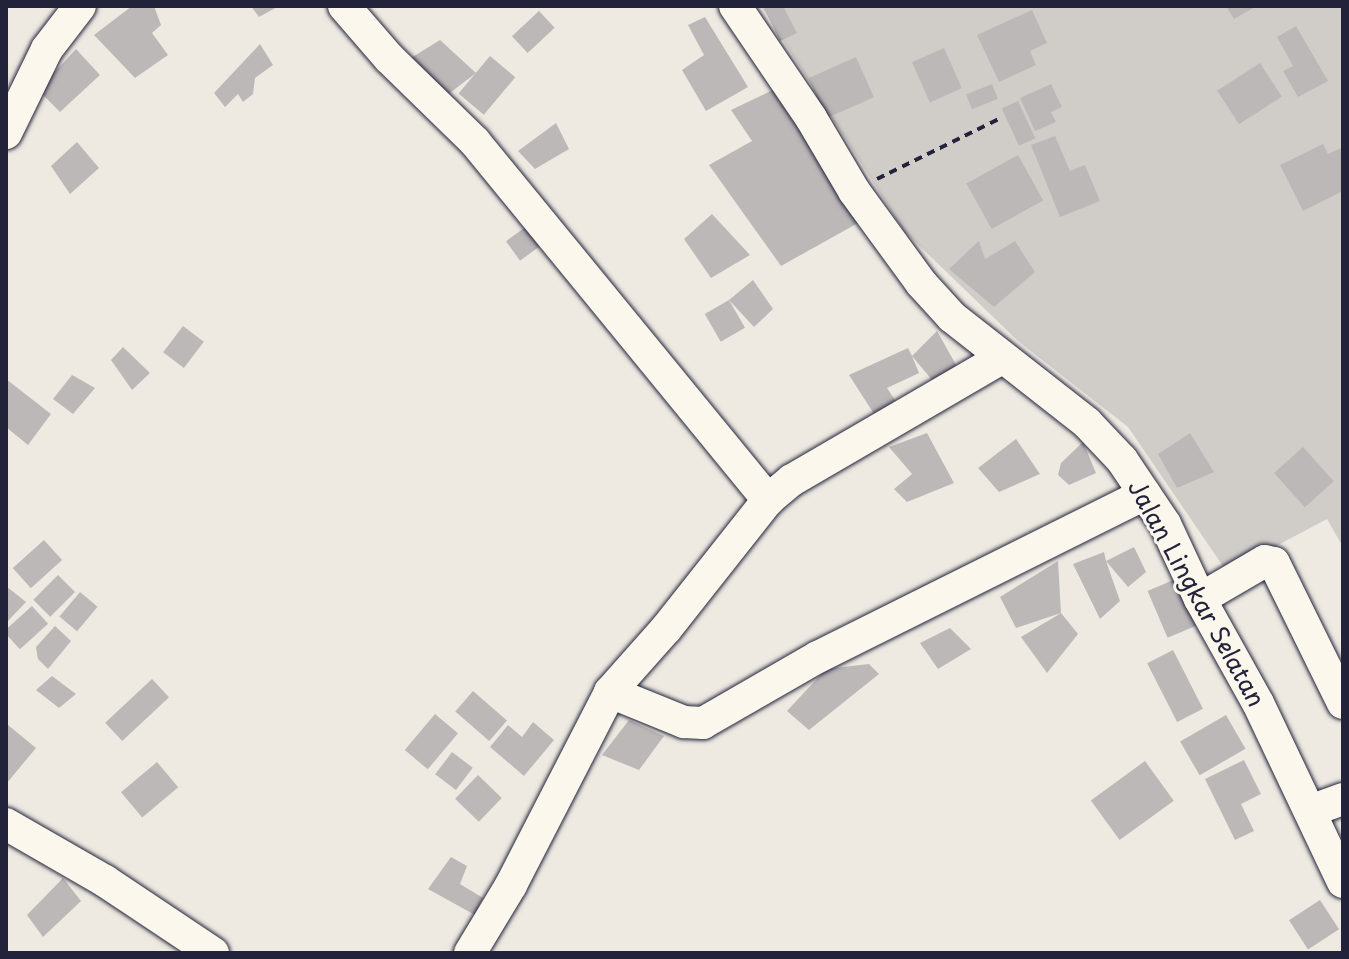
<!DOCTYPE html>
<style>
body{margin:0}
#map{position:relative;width:1349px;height:959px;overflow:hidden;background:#eeeae2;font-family:"Playpen Sans",sans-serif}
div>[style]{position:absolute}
.green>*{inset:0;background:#d0cdc9}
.building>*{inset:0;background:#bcb8b8;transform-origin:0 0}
.path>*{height:4px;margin-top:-2px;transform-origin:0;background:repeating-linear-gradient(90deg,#22223b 0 8px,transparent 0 14px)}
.roads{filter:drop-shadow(0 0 2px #22223b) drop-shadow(0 0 2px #22223b)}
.minor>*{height:32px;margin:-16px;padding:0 16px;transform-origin:16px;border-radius:16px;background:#fbf7ec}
span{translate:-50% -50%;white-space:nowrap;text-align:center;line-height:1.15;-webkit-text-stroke:6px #fbf7ec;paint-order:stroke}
.street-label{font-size:24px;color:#22223b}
.frame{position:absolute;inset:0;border:8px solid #22223b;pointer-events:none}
</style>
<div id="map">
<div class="green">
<i style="clip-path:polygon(761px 6px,1343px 6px,1343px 547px,1327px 519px,1227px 572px,1128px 427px,1018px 341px,904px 231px)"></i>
</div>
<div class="building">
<i style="clip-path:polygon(132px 6px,154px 6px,161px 25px,152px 33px,168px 55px,135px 78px,94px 35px)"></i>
<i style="clip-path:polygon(251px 6px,279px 6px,259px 17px)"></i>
<i style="clip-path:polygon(763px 6px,783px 6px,797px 33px,780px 41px)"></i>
<i style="clip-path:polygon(1226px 6px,1257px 6px,1234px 19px)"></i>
<i style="clip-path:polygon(1032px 10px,1047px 43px,1030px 51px,1036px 65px,999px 82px,977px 35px)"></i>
<i style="left:539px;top:11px;width:23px;height:37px;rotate:47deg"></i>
<i style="clip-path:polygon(705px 17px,748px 87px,706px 111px,682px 70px,704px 55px,688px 25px)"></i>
<i style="clip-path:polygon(1296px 26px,1328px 81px,1298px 97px,1283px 71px,1293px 66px,1277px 37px)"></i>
<i style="clip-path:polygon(440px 40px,476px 73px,446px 96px,411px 58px)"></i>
<i style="clip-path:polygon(260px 44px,273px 65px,255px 78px,253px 94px,243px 102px,238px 94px,225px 107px,214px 93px)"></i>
<i style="left:944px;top:48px;width:44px;height:35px;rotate:66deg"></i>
<i style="clip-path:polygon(76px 49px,100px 75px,60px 112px,38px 90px)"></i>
<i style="left:490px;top:56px;width:33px;height:49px;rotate:40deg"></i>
<i style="left:856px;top:57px;width:44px;height:52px;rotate:66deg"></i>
<i style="left:1260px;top:63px;width:40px;height:51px;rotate:57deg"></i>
<i style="left:992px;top:84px;width:16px;height:28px;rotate:68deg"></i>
<i style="clip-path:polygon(1051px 84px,1062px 107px,1051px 112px,1056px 122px,1035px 131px,1020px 98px)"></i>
<i style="clip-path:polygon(777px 88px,858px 223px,781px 266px,709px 165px,752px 141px,731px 110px)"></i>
<i style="left:1018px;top:101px;width:41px;height:18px;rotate:65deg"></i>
<i style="clip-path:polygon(556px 123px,569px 149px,535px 169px,518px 151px)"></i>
<i style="clip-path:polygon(1055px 136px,1070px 171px,1085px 165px,1100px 201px,1060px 217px,1031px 145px)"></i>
<i style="clip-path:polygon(77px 142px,99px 168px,70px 194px,51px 166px)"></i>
<i style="clip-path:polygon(1323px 144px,1328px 154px,1341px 148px,1343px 152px,1343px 191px,1303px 211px,1280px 165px)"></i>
<i style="left:1018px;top:155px;width:52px;height:59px;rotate:61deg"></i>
<i style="clip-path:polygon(712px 214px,750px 255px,711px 278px,684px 239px)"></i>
<i style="left:531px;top:223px;width:24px;height:31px;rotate:54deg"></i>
<i style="clip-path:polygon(979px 241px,985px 259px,1015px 241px,1035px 272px,994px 307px,949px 269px)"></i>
<i style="clip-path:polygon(753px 280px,773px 309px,754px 327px,729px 300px)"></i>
<i style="left:729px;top:300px;width:32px;height:28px;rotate:60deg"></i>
<i style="left:183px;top:326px;width:26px;height:33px;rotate:37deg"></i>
<i style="clip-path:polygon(937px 331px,959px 370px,938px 387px,912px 356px,919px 373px,887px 388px,901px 409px,878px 420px,849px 375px,908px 348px,912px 356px)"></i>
<i style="clip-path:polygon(123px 347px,150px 373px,132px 390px,111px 360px)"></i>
<i style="clip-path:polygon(72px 375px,95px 388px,73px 414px,53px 399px)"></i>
<i style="clip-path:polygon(6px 379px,51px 414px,28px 445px,6px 427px)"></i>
<i style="clip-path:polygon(927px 433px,954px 483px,907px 502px,894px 489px,912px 474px,889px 447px)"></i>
<i style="clip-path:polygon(1190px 433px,1214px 472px,1177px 488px,1158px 454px)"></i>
<i style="clip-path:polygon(1016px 439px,1040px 474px,999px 492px,978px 468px)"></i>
<i style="clip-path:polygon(1083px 442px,1096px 473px,1069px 485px,1058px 475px,1061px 463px)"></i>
<i style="left:1303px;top:447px;width:46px;height:39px;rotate:48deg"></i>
<i style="left:44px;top:540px;width:27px;height:42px;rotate:48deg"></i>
<i style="clip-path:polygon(1134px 547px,1146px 572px,1128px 587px,1106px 561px,1120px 601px,1100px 619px,1073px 564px,1104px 552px,1106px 561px)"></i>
<i style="clip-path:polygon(1058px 561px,1061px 613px,1016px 628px,1000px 597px)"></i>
<i style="left:58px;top:575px;width:24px;height:35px;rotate:45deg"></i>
<i style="left:1178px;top:578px;width:51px;height:33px;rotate:67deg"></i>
<i style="clip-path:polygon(6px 586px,26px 602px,6px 623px)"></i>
<i style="left:80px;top:592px;width:23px;height:32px;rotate:40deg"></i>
<i style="left:32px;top:606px;width:24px;height:38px;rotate:48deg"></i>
<i style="clip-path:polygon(1061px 613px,1078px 634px,1047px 673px,1021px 637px)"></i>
<i style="clip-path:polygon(55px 626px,71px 641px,48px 669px,38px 659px,36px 647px)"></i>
<i style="clip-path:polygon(950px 628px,971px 649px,938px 669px,920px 643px)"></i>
<i style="left:1173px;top:650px;width:66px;height:29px;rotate:63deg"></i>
<i style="clip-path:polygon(869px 664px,879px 674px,809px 730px,787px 711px,826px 669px)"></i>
<i style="clip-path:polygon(52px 676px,76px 694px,59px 708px,36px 690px)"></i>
<i style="left:152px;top:679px;width:25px;height:64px;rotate:47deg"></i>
<i style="left:473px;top:691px;width:45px;height:27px;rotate:41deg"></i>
<i style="left:435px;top:714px;width:30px;height:47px;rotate:40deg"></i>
<i style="left:1226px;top:715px;width:39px;height:53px;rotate:60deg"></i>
<i style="clip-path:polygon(629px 720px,664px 736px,639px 770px,602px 755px)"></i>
<i style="clip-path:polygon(533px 722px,554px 740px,524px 776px,490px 747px,508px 725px,522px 737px)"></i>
<i style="clip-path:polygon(8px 725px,36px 748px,6px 784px,6px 727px)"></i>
<i style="left:452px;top:752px;width:26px;height:28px;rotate:37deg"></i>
<i style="clip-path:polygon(1244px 760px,1261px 794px,1241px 804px,1254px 831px,1235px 840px,1205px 779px)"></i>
<i style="left:1145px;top:761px;width:49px;height:67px;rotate:54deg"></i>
<i style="left:157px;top:762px;width:33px;height:47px;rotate:50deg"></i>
<i style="left:478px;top:775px;width:33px;height:33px;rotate:44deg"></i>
<i style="clip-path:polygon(451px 857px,467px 866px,460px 884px,483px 898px,475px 915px,428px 889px)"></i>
<i style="clip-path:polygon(63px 878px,81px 901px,43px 937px,27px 915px)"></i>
<i style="left:1320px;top:900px;width:35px;height:37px;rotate:57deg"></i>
</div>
<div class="path">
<i style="left:877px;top:179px;width:138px;rotate:-26.2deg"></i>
</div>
<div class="roads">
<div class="minor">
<i style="left:344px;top:6px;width:69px;rotate:49.1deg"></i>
<i style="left:389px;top:58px;width:120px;rotate:44.3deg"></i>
<i style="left:475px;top:142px;width:463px;rotate:50.7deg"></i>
<i style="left:735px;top:6px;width:135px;rotate:55.8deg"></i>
<i style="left:811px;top:118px;width:85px;rotate:59.5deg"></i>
<i style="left:854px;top:191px;width:114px;rotate:53.9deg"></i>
<i style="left:921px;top:283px;width:46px;rotate:47.6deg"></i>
<i style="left:952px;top:317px;width:172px;rotate:38.1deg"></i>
<i style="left:1087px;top:423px;width:51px;rotate:46.6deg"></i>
<i style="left:1122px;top:460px;width:77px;rotate:56.1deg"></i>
<i style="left:1165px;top:524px;width:83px;rotate:65deg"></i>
<i style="left:1200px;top:599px;width:119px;rotate:60.9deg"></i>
<i style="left:1258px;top:703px;width:198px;rotate:64.6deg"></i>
<i style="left:6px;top:133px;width:93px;rotate:-64deg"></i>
<i style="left:47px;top:49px;width:54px;rotate:-52.5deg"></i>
<i style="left:1200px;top:599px;width:75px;rotate:-30.3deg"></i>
<i style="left:1265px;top:561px;width:9px;rotate:13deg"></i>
<i style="left:1274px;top:563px;width:156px;rotate:63.8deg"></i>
<i style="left:610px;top:692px;width:80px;rotate:22.1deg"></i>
<i style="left:684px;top:722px;width:19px;rotate:3deg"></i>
<i style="left:703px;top:723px;width:133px;rotate:-29.9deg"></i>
<i style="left:818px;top:657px;width:365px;rotate:-26.5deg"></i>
<i style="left:1310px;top:811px;width:35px;rotate:-20deg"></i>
<i style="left:6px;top:824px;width:114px;rotate:29.9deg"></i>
<i style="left:105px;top:881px;width:130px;rotate:33.7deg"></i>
<i style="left:470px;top:953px;width:79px;rotate:-58.9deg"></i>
<i style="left:511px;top:885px;width:217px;rotate:-62.8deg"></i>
<i style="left:610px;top:692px;width:84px;rotate:-48.4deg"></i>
<i style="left:666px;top:629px;width:164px;rotate:-51.7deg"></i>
<i style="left:768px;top:500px;width:31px;rotate:-40deg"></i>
<i style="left:792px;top:480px;width:243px;rotate:-30.2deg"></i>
</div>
</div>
<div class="street-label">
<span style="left:1197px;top:593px;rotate:61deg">Jalan Lingkar Selatan</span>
</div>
<div class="frame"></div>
</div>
